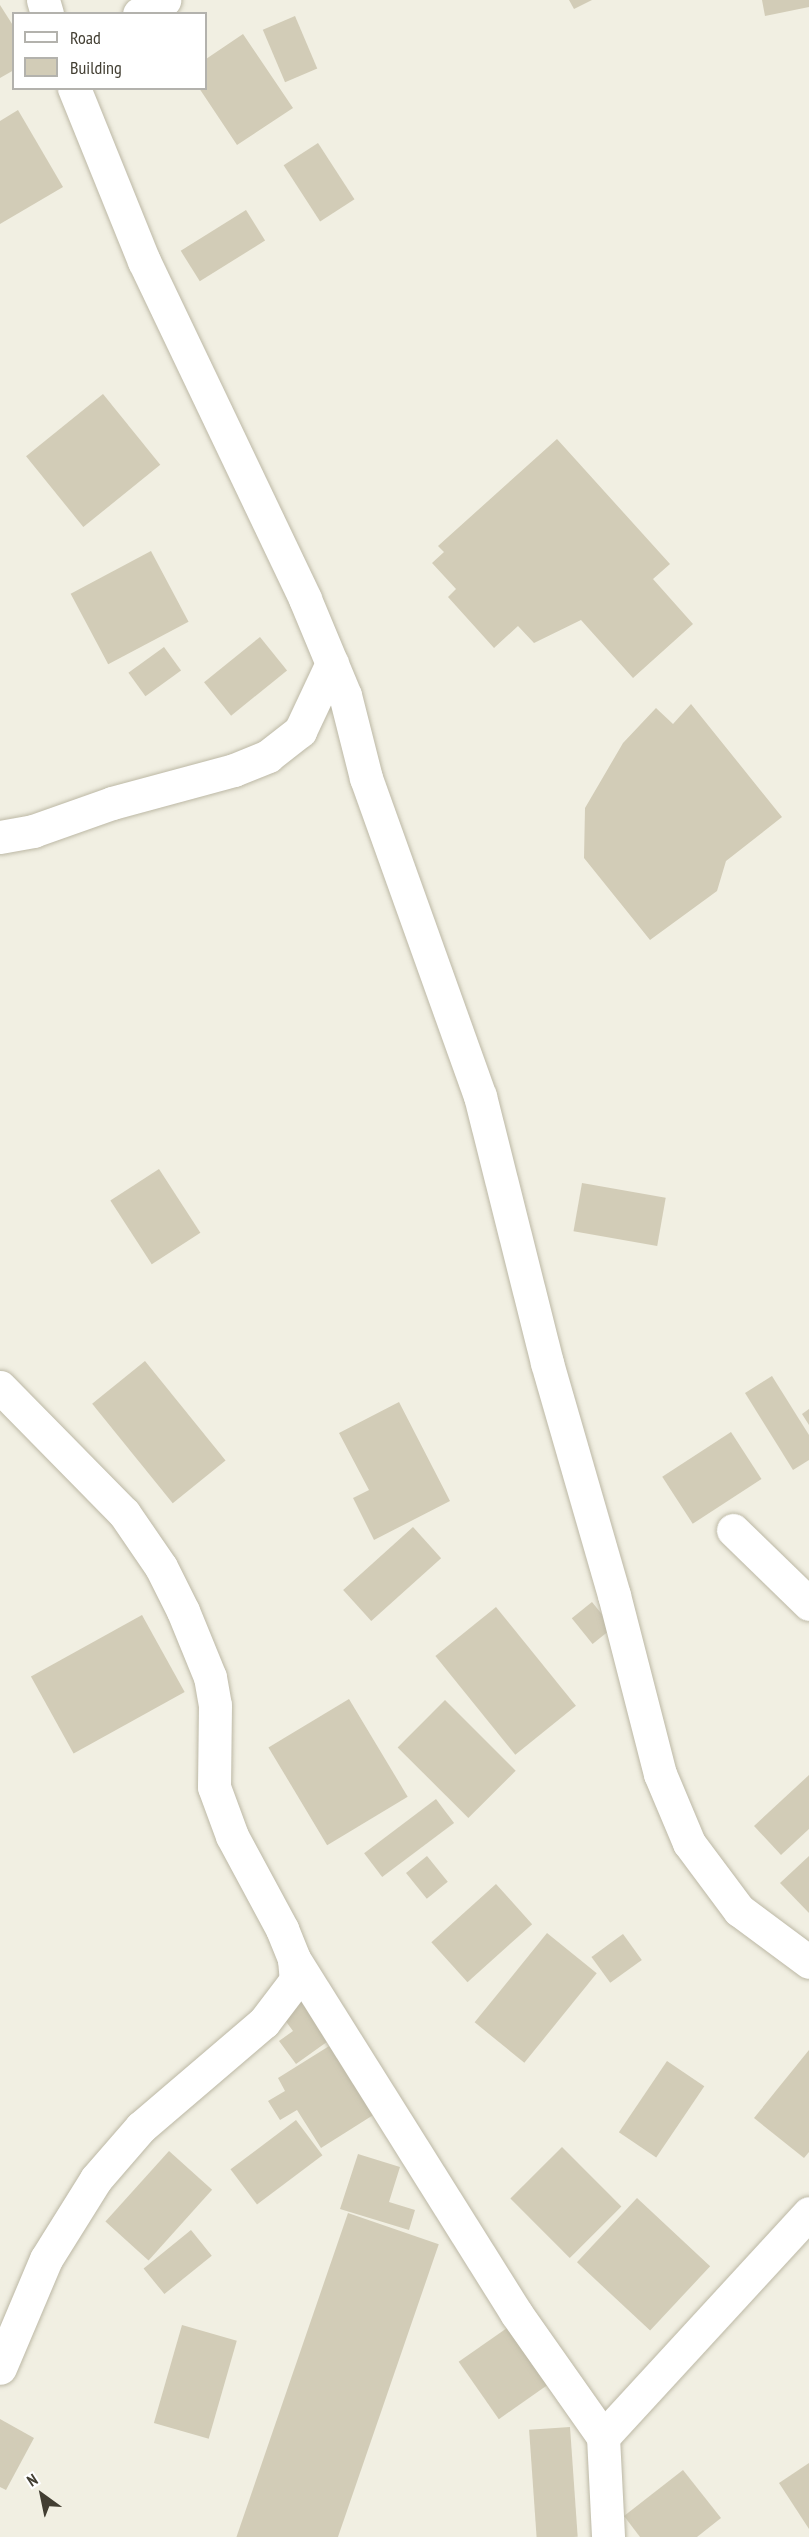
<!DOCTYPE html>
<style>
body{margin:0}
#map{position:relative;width:809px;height:2537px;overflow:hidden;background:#f1efe2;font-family:"PT Sans Narrow",sans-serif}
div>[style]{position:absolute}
.building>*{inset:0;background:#d2ccb7;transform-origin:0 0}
.roads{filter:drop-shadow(0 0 2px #bcb8a5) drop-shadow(0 0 2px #bcb8a5)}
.street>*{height:33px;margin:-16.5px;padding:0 16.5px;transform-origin:16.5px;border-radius:16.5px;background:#fff}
span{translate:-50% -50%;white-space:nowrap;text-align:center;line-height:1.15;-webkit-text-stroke:6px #fff;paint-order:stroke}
.legend{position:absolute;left:12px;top:12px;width:195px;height:78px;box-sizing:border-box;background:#fff;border:2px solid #b3b2ad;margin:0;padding:8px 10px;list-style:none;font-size:18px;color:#423e32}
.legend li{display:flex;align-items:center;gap:12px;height:30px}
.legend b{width:30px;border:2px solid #b3b2ad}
.north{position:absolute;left:12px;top:2465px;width:60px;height:60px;-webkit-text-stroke:4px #fff;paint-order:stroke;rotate:327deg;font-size:16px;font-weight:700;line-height:24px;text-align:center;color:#423e32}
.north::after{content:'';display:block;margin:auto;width:21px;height:27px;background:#423e32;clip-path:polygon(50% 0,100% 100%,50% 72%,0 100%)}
</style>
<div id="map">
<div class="building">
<i style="clip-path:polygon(569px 0,592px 0,574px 9px)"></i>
<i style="clip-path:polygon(762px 0,809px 0,809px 7px,765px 16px)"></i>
<i style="clip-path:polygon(0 5px,14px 27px,14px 70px,0 78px)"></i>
<i style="left:295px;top:16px;width:57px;height:35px;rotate:67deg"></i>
<i style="clip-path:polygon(243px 34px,293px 108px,237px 145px,199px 88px,206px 88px,206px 59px)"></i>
<i style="clip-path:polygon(18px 110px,63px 187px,0 224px,0 121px)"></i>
<i style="left:318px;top:143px;width:67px;height:41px;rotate:57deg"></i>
<i style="left:246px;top:210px;width:36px;height:77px;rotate:58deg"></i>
<i style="left:103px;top:394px;width:91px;height:99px;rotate:51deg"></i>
<i style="clip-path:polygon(557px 439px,670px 564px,653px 579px,693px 624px,633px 678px,581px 620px,534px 643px,518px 626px,494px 648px,448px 597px,456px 589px,432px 563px,444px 552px,438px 546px)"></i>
<i style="left:151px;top:551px;width:80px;height:91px;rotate:62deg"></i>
<i style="left:260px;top:637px;width:43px;height:72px;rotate:51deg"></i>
<i style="left:164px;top:647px;width:29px;height:44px;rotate:54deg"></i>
<i style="clip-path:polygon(691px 704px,782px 817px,726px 861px,717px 891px,650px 940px,584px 858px,585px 808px,623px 743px,656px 708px,673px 724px)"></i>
<i style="left:159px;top:1169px;width:76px;height:58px;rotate:57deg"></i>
<i style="left:582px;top:1183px;width:85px;height:49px;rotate:10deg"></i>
<i style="left:145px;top:1361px;width:128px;height:68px;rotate:51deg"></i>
<i style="clip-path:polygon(772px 1376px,809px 1435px,809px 1460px,793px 1470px,745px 1393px)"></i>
<i style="clip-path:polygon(399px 1402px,450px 1501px,374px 1540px,353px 1498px,369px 1490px,339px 1433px)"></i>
<i style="clip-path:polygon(809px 1409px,809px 1425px,802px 1414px)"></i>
<i style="left:731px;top:1432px;width:56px;height:82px;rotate:57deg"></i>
<i style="left:413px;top:1527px;width:42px;height:94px;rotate:48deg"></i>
<i style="left:592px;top:1602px;width:33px;height:26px;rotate:51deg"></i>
<i style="left:496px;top:1607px;width:127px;height:78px;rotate:51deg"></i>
<i style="left:142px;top:1615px;width:88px;height:127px;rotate:61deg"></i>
<i style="left:349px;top:1699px;width:114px;height:94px;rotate:59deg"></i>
<i style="left:445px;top:1700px;width:100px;height:67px;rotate:45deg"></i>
<i style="clip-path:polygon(809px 1775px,809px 1829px,781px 1855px,754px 1826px)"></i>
<i style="left:436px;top:1799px;width:30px;height:90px;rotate:53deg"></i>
<i style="left:427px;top:1856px;width:33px;height:27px;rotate:51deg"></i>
<i style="clip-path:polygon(809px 1856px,809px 1913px,780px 1883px)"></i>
<i style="left:496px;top:1884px;width:54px;height:87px;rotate:48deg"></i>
<i style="left:547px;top:1933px;width:64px;height:115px;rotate:39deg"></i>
<i style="left:623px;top:1934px;width:32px;height:39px;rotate:54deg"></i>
<i style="clip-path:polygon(298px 1992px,331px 2039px,296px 2064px,279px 2041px,293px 2031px,276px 2008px)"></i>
<i style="clip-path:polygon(334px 2043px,378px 2112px,321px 2148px,297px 2110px,280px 2120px,268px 2101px,285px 2091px,278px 2078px)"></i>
<i style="clip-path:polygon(809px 2050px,809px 2152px,804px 2158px,754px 2118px)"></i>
<i style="left:667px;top:2061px;width:45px;height:86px;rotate:34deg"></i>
<i style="left:296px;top:2120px;width:44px;height:82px;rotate:53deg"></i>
<i style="left:562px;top:2147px;width:84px;height:73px;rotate:45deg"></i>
<i style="left:169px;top:2151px;width:58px;height:95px;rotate:42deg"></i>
<i style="clip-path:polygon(358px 2154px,400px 2167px,389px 2202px,415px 2210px,409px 2230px,340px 2209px)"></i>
<i style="left:637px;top:2198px;width:100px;height:88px;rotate:43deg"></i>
<i style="left:348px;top:2213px;width:96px;height:343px;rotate:19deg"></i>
<i style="left:191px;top:2230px;width:33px;height:61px;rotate:51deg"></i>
<i style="left:182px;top:2325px;width:57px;height:102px;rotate:16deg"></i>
<i style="left:507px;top:2328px;width:70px;height:59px;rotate:55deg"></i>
<i style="clip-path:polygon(0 2419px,34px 2438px,6px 2490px,0 2487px)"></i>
<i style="left:570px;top:2427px;width:110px;height:41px;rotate:86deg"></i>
<i style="clip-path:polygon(809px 2463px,809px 2529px,779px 2483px)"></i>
<i style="clip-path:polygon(683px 2470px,721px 2518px,697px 2537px,640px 2537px,624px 2516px)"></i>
</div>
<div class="roads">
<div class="street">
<i style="left:43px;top:0;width:15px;rotate:74deg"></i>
<i style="left:139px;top:14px;width:29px;rotate:-29deg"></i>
<i style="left:74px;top:88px;width:187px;rotate:68deg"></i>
<i style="left:144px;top:261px;width:374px;rotate:64.5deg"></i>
<i style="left:305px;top:599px;width:104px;rotate:67.4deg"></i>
<i style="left:345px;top:695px;width:86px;rotate:75.8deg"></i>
<i style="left:366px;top:778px;width:338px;rotate:70.3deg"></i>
<i style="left:480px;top:1096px;width:275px;rotate:75.9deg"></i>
<i style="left:547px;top:1363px;width:241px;rotate:73.9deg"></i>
<i style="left:614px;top:1595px;width:185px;rotate:75.6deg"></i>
<i style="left:660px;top:1774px;width:75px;rotate:67.2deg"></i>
<i style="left:689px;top:1843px;width:84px;rotate:53.3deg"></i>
<i style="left:739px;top:1910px;width:87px;rotate:36.6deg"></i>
<i style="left:0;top:837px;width:34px;rotate:-10deg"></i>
<i style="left:33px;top:831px;width:84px;rotate:-19.5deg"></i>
<i style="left:112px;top:803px;width:126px;rotate:-15.1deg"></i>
<i style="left:234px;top:770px;width:37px;rotate:-22deg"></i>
<i style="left:268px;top:756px;width:41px;rotate:-38deg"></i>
<i style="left:300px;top:731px;width:75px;rotate:-64.8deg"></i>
<i style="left:0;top:1387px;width:177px;rotate:45.5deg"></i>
<i style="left:124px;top:1513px;width:65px;rotate:55.6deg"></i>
<i style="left:161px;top:1567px;width:49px;rotate:63.4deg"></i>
<i style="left:183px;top:1611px;width:71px;rotate:67.8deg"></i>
<i style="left:210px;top:1677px;width:28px;rotate:80deg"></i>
<i style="left:215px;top:1705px;width:82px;rotate:90.7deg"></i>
<i style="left:214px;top:1787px;width:52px;rotate:69.8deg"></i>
<i style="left:232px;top:1836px;width:106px;rotate:61.7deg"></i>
<i style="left:282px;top:1929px;width:32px;rotate:68deg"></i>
<i style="left:294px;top:1959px;width:21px;rotate:85deg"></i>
<i style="left:296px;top:1980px;width:53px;rotate:127.3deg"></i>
<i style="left:264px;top:2022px;width:162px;rotate:139.5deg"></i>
<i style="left:141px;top:2127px;width:69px;rotate:130.9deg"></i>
<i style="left:96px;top:2179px;width:94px;rotate:122deg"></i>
<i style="left:46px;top:2259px;width:118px;rotate:112.9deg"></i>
<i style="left:733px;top:1530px;width:106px;rotate:44.2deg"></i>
<i style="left:294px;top:1959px;width:418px;rotate:57.9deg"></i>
<i style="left:516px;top:2313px;width:151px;rotate:54.9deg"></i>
<i style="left:603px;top:2437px;width:100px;rotate:87.1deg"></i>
<i style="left:603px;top:2437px;width:304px;rotate:-47.4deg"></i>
</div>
</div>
<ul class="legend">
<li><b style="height:8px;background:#fff"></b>Road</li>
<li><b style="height:16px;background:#d2ccb7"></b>Building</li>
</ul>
<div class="north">N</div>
</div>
